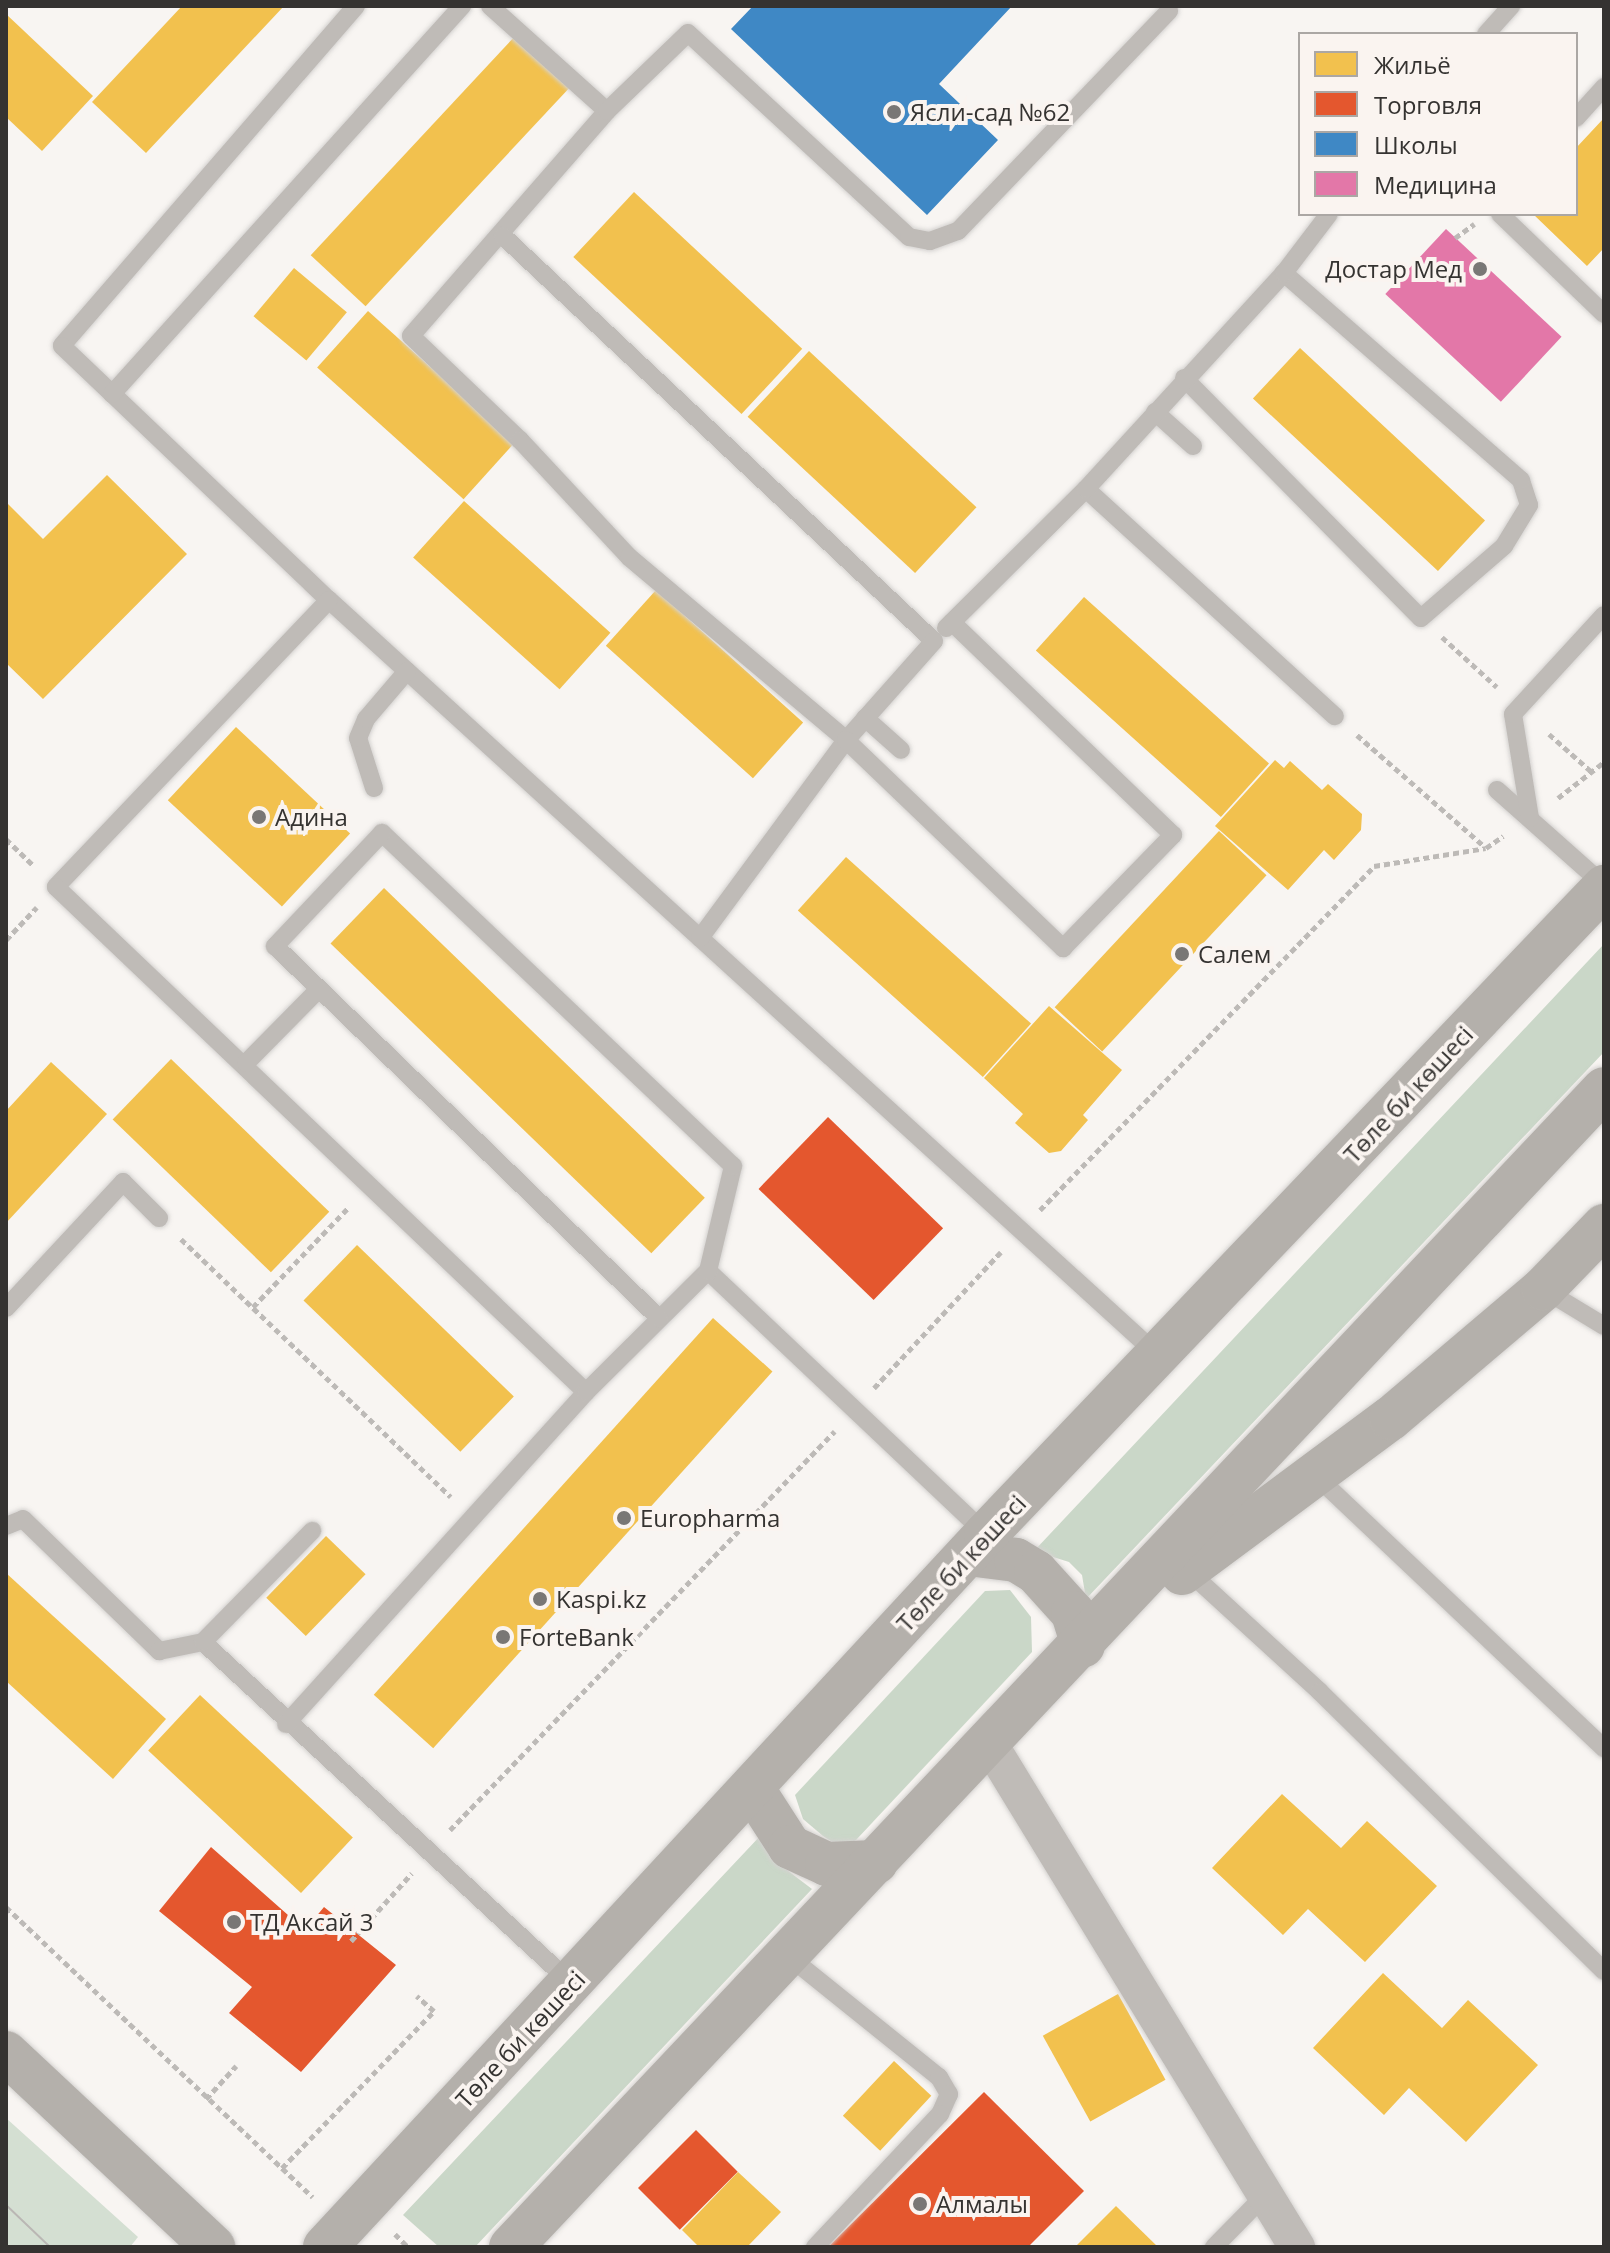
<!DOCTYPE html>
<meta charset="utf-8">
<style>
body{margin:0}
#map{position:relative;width:1610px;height:2253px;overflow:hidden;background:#f8f5f2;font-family:"Open Sans",sans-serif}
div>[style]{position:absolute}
.green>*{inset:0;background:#d4dfd2}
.forest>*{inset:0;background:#cad7c8}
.homes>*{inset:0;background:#f2c14e;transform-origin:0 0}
.shops>*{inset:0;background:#e4572e;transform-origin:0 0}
.schools>*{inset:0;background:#3f88c5}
.health>*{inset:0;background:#e377a8;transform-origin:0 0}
.path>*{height:5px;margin-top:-2.5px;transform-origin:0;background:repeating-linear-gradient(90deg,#bdbab7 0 6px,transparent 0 10px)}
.roads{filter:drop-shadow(0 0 2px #d4d2d0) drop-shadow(0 0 2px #d4d2d0)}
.service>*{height:18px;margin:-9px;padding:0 9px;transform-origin:9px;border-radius:9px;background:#bfbbb7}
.minor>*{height:36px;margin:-18px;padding:0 18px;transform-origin:18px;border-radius:18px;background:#bfbbb7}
.secondary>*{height:44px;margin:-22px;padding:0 22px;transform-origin:22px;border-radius:22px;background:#b4b0ab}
.tram>*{height:2px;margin:-1px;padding:0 1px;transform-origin:1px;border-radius:1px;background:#bab7b4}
.dots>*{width:22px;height:22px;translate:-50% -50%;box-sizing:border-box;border:4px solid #faf4f0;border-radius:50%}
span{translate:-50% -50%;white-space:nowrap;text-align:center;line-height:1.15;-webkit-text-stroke:8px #faf4f0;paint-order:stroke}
.poi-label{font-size:24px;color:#353331}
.left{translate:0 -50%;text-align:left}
.right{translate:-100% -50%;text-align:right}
.street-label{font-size:24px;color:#353331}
.frame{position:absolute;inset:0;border:8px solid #353331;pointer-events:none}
.legend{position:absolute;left:1298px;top:32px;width:280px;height:184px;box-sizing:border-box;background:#faf4f0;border:2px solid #aba7a4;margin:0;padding:10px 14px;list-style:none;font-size:24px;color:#353331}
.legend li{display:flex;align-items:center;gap:16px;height:40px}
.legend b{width:40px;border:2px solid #aba7a4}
</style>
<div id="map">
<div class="green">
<i style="clip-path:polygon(6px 2118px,138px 2237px,130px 2247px,6px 2247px)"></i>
</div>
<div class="forest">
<i style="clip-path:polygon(1604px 944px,1604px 1052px,1086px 1599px,1082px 1575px,1069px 1562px,1034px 1551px)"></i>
<i style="clip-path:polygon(1010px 1590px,1031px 1617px,1032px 1652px,856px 1840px,840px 1847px,823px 1836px,803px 1819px,795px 1795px,985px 1591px)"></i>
<i style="clip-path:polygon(762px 1834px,783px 1867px,812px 1889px,475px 2247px,439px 2247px,403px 2215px)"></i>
</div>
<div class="homes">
<i style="clip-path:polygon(182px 6px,284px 6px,146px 153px,92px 102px)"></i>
<i style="clip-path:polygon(6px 14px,93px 96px,42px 151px,6px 117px)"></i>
<i style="left:516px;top:35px;width:75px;height:301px;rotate:43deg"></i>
<i style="clip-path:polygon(1604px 118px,1604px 248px,1587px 266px,1533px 214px,1576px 214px,1576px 148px)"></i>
<i style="left:634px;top:192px;width:230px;height:89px;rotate:43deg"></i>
<i style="left:294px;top:268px;width:69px;height:63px;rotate:40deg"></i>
<i style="left:368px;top:311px;width:197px;height:76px;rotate:42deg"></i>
<i style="left:1300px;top:348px;width:253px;height:69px;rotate:43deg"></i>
<i style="left:809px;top:351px;width:229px;height:90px;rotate:43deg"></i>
<i style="clip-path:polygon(107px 475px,187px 554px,43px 699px,6px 663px,6px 502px,43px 539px)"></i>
<i style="left:464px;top:501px;width:197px;height:76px;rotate:42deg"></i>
<i style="left:656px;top:590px;width:198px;height:75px;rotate:42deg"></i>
<i style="left:1084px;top:597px;width:249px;height:72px;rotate:42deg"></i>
<i style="left:236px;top:727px;width:156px;height:100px;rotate:43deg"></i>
<i style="clip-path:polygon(1275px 760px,1284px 768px,1290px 761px,1322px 790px,1328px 784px,1362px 814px,1361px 830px,1334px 860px,1324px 850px,1288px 890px,1215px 826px)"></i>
<i style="left:1219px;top:831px;width:65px;height:241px;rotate:43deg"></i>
<i style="left:846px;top:857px;width:249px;height:72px;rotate:42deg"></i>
<i style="left:384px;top:888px;width:446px;height:77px;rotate:44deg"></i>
<i style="clip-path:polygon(1049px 1006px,1122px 1070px,1083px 1115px,1088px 1120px,1061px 1151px,1049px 1153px,1015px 1123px,1023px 1114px,984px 1078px)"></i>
<i style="left:171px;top:1059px;width:220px;height:84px;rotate:44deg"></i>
<i style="clip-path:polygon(51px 1062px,107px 1114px,6px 1223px,6px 1111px)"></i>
<i style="left:357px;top:1245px;width:218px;height:77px;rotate:44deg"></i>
<i style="left:713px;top:1318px;width:80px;height:507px;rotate:42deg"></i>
<i style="left:326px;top:1536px;width:55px;height:86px;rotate:44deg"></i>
<i style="clip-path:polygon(6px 1573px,166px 1719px,113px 1779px,6px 1681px)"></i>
<i style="left:200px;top:1695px;width:209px;height:76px;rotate:43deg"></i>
<i style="clip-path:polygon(1282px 1794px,1341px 1848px,1367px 1821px,1437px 1886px,1365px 1962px,1308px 1909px,1283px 1935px,1212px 1868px)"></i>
<i style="clip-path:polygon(1383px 1973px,1442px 2028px,1468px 2000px,1538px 2065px,1466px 2142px,1409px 2088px,1384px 2115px,1313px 2048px)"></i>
<i style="left:1118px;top:1994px;width:98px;height:86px;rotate:61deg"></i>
<i style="left:894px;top:2061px;width:51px;height:75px;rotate:43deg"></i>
<i style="clip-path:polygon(738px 2172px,781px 2212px,747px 2247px,699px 2247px,682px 2230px)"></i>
<i style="clip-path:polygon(1116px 2206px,1158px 2247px,1075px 2247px)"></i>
</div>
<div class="shops">
<i style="left:828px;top:1117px;width:160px;height:100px;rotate:44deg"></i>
<i style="clip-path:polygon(211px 1847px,305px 1930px,324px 1907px,396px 1965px,301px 2072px,229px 2013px,252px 1987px,159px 1911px)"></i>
<i style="clip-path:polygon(984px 2092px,1084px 2191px,1028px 2247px,828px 2247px)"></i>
<i style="left:696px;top:2130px;width:59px;height:82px;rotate:45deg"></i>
</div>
<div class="schools">
<i style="clip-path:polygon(753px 6px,1012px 6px,939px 84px,998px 140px,927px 215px,731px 29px)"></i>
</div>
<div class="health">
<i style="left:1446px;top:229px;width:158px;height:89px;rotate:43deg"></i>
</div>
<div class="path">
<i style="left:1455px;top:238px;width:24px;rotate:-36deg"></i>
<i style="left:1442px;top:637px;width:74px;rotate:42.3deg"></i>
<i style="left:1549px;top:734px;width:59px;rotate:41.6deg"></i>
<i style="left:1357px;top:735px;width:170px;rotate:41.2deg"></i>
<i style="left:1558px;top:798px;width:58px;rotate:-38deg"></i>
<i style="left:6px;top:839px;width:39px;rotate:44deg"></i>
<i style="left:6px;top:940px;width:45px;rotate:-46.8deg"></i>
<i style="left:1040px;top:1210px;width:479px;rotate:-45.8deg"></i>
<i style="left:1374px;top:866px;width:113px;rotate:-9.1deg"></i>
<i style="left:1486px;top:848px;width:21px;rotate:-35deg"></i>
<i style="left:181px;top:1239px;width:373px;rotate:43.7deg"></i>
<i style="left:253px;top:1307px;width:139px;rotate:-46.2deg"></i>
<i style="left:874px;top:1388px;width:186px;rotate:-47deg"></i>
<i style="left:450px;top:1830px;width:554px;rotate:-46.02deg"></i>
<i style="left:6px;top:1907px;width:422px;rotate:43.4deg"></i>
<i style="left:351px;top:1941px;width:91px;rotate:-48.1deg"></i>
<i style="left:206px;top:2099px;width:45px;rotate:-47.7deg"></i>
<i style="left:282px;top:2168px;width:219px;rotate:-45.9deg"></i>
<i style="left:434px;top:2011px;width:23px;rotate:-139deg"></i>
<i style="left:395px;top:2234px;width:18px;rotate:45deg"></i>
</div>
<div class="roads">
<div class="service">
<i style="left:356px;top:6px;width:449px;rotate:130.9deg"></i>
<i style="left:62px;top:346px;width:369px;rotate:43.6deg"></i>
<i style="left:329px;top:600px;width:1123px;rotate:42.33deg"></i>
<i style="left:490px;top:6px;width:157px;rotate:41.9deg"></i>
<i style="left:607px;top:111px;width:298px;rotate:131.1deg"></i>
<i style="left:411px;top:336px;width:151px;rotate:43.7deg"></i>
<i style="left:520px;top:440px;width:160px;rotate:47deg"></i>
<i style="left:629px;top:557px;width:284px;rotate:40.1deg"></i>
<i style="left:846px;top:740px;width:246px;rotate:126.4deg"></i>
<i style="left:1486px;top:34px;width:38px;rotate:-48deg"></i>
<i style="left:607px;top:111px;width:112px;rotate:-43.9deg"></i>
<i style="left:688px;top:33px;width:301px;rotate:42.7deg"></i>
<i style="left:909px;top:237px;width:21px;rotate:11deg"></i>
<i style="left:930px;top:241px;width:30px;rotate:-20deg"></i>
<i style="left:958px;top:231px;width:305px;rotate:-46.2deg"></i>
<i style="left:1576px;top:118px;width:42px;rotate:-47.9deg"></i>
<i style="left:1500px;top:214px;width:144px;rotate:43.9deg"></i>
<i style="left:503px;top:236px;width:591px;rotate:43.22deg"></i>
<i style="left:934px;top:641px;width:132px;rotate:131.6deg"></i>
<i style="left:846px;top:740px;width:301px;rotate:43.8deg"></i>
<i style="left:1063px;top:948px;width:158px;rotate:-45.8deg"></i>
<i style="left:1173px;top:835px;width:307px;rotate:-136.1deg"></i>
<i style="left:1184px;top:378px;width:337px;rotate:45.4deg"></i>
<i style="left:1421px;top:618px;width:110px;rotate:-40.9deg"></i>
<i style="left:1504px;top:546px;width:48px;rotate:-58.6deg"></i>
<i style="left:1529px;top:505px;width:26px;rotate:-108deg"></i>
<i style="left:1521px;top:480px;width:315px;rotate:-138.9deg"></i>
<i style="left:112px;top:394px;width:523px;rotate:-47.95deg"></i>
<i style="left:1155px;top:412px;width:51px;rotate:41.8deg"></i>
<i style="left:1086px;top:489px;width:337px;rotate:42.4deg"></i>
<i style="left:329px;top:600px;width:396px;rotate:133.6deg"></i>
<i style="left:56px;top:887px;width:732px;rotate:43.62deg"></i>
<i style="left:946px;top:628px;width:197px;rotate:-44.8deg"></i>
<i style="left:1086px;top:489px;width:293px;rotate:-47.5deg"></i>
<i style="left:1284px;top:273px;width:74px;rotate:-52.7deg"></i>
<i style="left:865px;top:718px;width:48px;rotate:41.6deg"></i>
<i style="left:374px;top:788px;width:52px;rotate:-107.7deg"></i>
<i style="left:358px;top:738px;width:21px;rotate:-67deg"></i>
<i style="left:366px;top:719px;width:63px;rotate:-49.5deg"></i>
<i style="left:1497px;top:790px;width:143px;rotate:41.6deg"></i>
<i style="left:1530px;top:818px;width:105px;rotate:-99.3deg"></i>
<i style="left:1513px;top:714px;width:134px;rotate:-47.4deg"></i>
<i style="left:246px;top:1063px;width:104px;rotate:-45.4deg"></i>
<i style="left:708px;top:1271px;width:383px;rotate:43.4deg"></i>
<i style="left:1543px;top:1289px;width:71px;rotate:31.2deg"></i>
<i style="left:6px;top:1308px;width:172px;rotate:-47.1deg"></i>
<i style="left:123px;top:1182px;width:51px;rotate:45deg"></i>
<i style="left:1315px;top:1475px;width:398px;rotate:43.4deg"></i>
<i style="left:6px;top:1526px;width:18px;rotate:-22deg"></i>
<i style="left:23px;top:1519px;width:190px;rotate:44.1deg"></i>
<i style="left:159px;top:1651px;width:45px;rotate:-11.6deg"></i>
<i style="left:203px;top:1642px;width:500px;rotate:42.81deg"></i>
<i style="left:1186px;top:1569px;width:182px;rotate:42.5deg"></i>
<i style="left:1320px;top:1692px;width:398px;rotate:44.5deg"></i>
<i style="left:203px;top:1642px;width:156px;rotate:-45.5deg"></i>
<i style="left:286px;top:1724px;width:447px;rotate:-47.9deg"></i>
<i style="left:586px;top:1392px;width:172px;rotate:-44.8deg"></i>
<i style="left:708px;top:1271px;width:108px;rotate:-76.6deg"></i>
<i style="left:733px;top:1166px;width:484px;rotate:-136.5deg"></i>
<i style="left:382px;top:833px;width:156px;rotate:133.4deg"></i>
<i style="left:275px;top:946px;width:535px;rotate:44.09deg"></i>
<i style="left:787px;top:1955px;width:195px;rotate:38.8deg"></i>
<i style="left:939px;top:2077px;width:20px;rotate:60deg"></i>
<i style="left:949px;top:2094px;width:22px;rotate:114deg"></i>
<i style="left:940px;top:2114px;width:183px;rotate:133.2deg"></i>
<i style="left:1214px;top:2247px;width:74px;rotate:-45.5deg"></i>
</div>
<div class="minor">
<i style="left:989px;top:1743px;width:591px;rotate:58.57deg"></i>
</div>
<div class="secondary">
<i style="left:968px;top:1554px;width:48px;rotate:7.1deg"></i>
<i style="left:1016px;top:1560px;width:23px;rotate:31deg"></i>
<i style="left:1036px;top:1572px;width:55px;rotate:47.9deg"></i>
<i style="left:1073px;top:1613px;width:34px;rotate:73deg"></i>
<i style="left:1182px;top:1573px;width:260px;rotate:-36.6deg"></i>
<i style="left:1391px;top:1418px;width:199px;rotate:-40.3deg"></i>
<i style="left:1543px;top:1289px;width:88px;rotate:-45.9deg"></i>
<i style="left:752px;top:1788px;width:70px;rotate:57.2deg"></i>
<i style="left:790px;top:1847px;width:41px;rotate:24.7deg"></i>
<i style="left:827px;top:1864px;width:49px;rotate:-2.3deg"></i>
<i style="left:6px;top:2053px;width:284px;rotate:43.1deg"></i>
<i style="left:325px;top:2247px;width:972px;rotate:-47.17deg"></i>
<i style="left:986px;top:1534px;width:895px;rotate:-46.31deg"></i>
<i style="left:511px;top:2247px;width:1592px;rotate:-46.65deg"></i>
</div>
</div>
<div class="tram">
<i style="left:6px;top:2205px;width:61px;rotate:43.7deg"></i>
</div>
<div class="dots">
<i style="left:894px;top:112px;background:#797775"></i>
<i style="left:1480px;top:269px;background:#797775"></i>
<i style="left:259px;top:817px;background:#797775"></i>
<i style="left:1182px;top:954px;background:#797775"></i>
<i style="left:624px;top:1518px;background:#797775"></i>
<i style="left:540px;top:1599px;background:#797775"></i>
<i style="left:503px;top:1637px;background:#797775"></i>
<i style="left:234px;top:1922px;background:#797775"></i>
<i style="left:920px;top:2204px;background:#797775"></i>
</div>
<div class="poi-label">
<span class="left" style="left:910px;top:112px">Ясли-сад №62</span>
<span class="right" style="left:1462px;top:269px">Достар Мед</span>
<span class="left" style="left:275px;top:817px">Адина</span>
<span class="left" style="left:1198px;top:954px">Салем</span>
<span class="left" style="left:640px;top:1518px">Europharma</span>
<span class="left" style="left:556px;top:1599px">Kaspi.kz</span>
<span class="left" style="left:519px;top:1637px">ForteBank</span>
<span class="left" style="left:250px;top:1922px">ТД Аксай 3</span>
<span class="left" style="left:936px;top:2204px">Алмалы</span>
</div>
<div class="street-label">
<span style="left:1408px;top:1094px;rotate:-47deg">Төле би көшесі</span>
<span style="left:961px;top:1563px;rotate:-47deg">Төле би көшесі</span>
<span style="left:520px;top:2039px;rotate:-47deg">Төле би көшесі</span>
</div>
<div class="frame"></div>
<ul class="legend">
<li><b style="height:22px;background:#f2c14e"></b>Жильё</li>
<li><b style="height:22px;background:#e4572e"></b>Торговля</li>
<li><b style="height:22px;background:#3f88c5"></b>Школы</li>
<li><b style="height:22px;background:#e377a8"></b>Медицина</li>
</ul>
</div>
